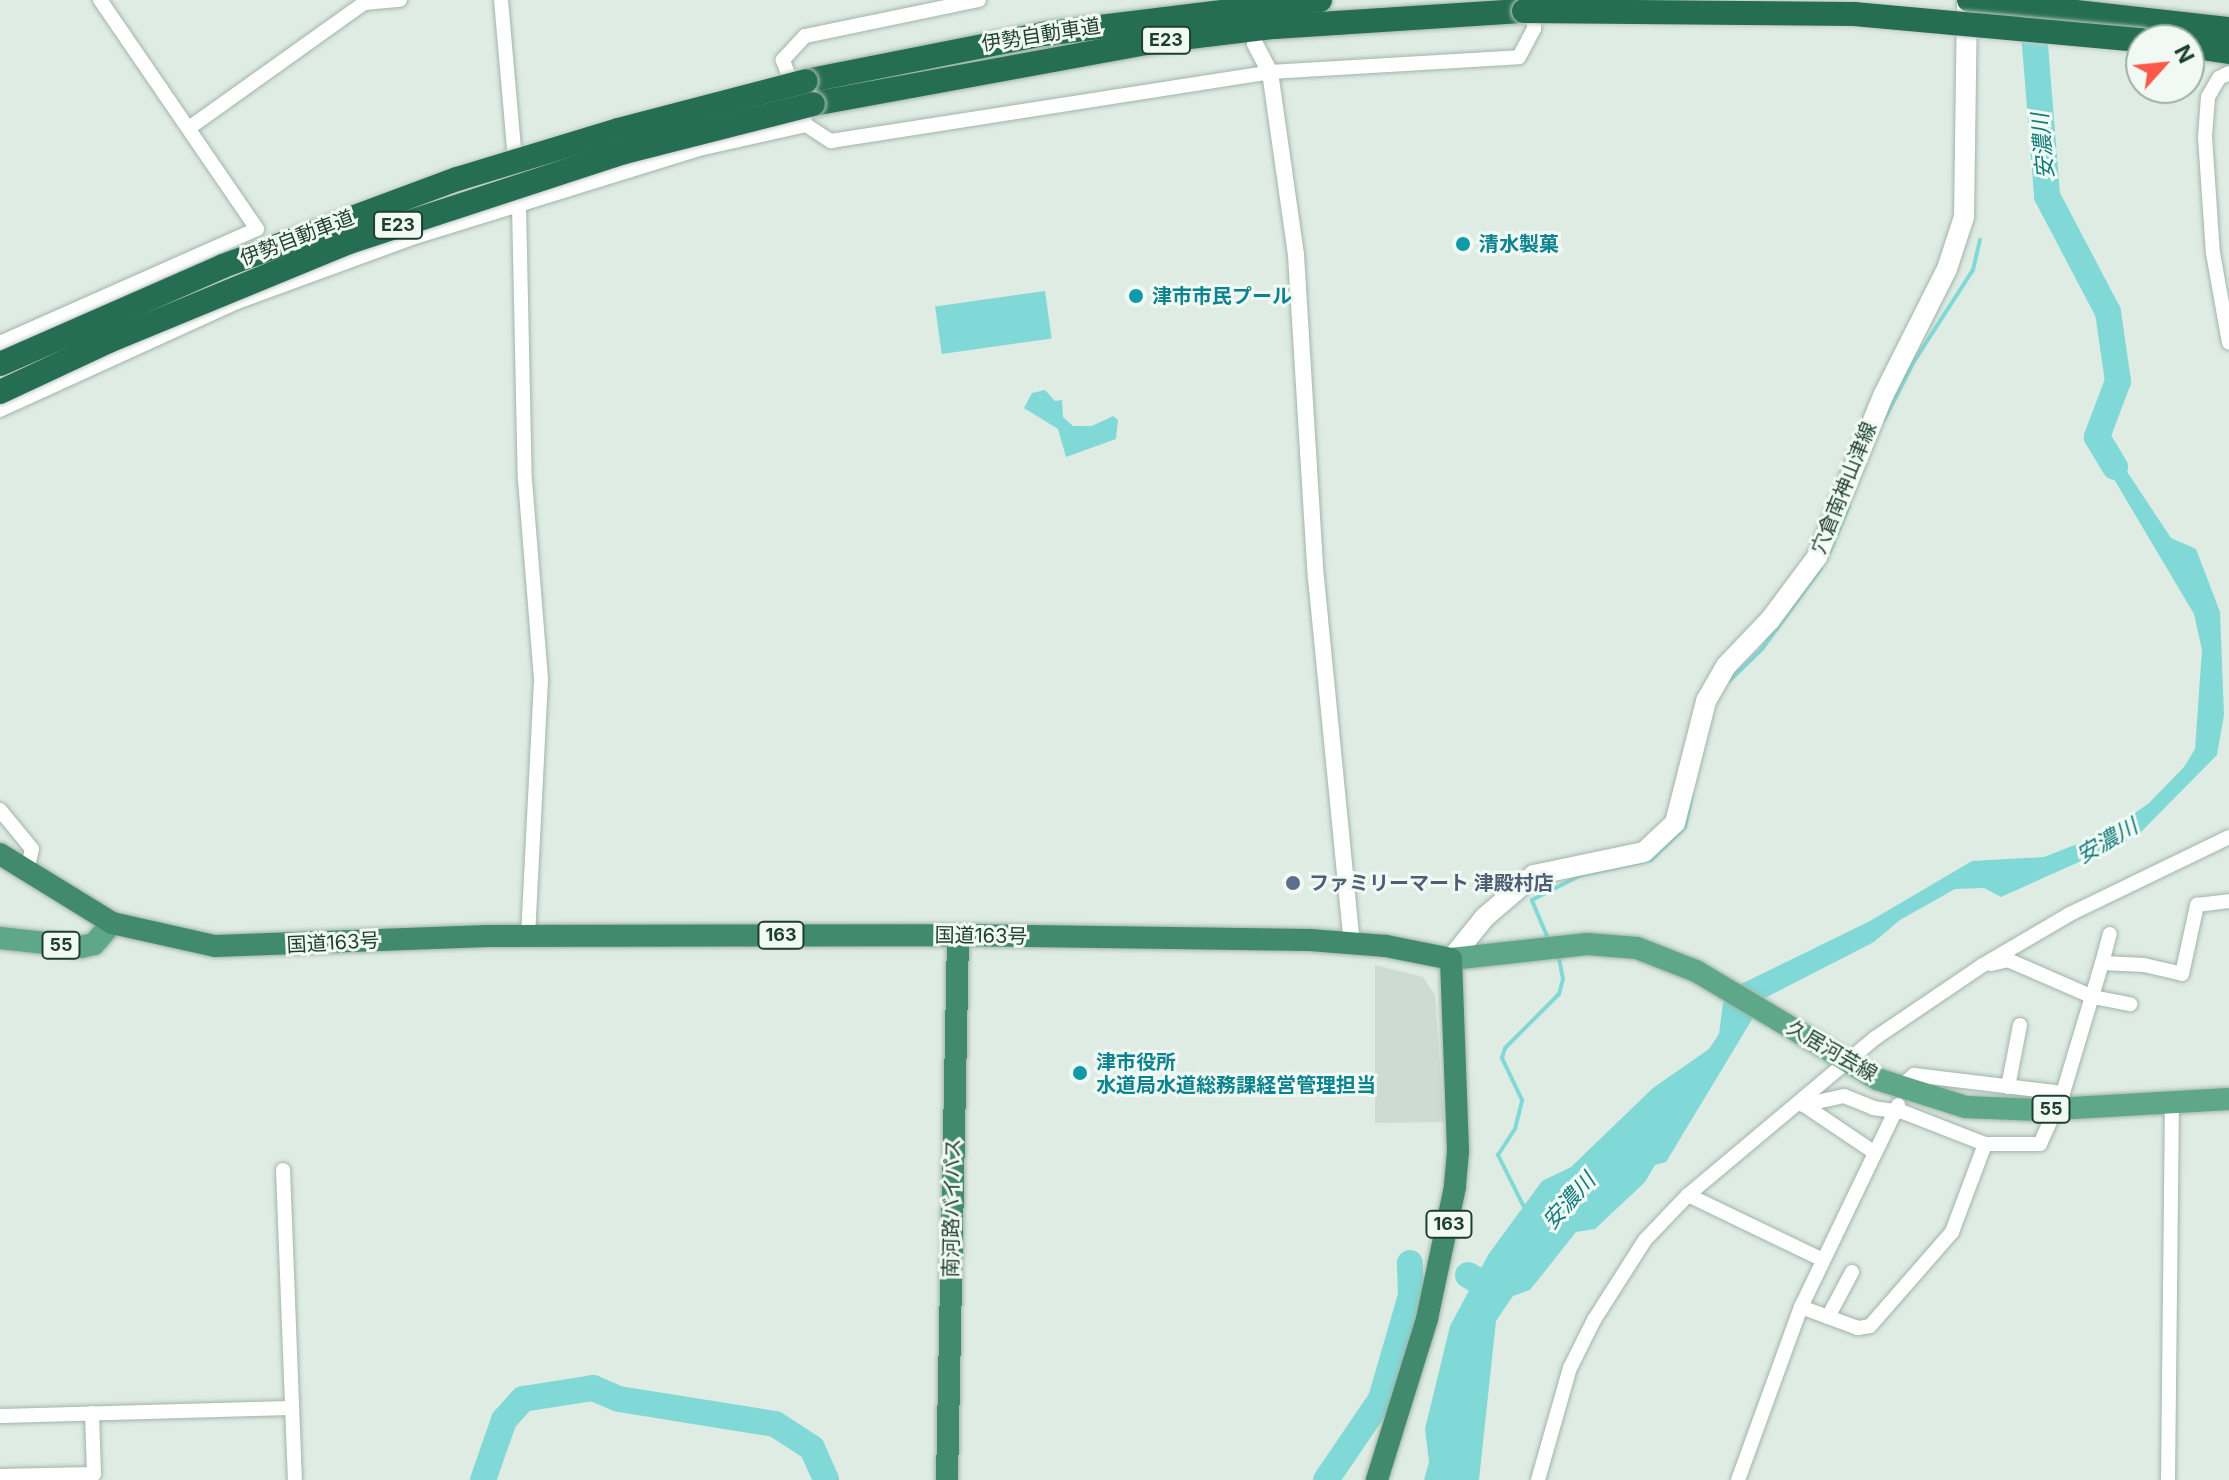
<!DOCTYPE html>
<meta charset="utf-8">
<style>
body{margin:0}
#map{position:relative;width:2229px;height:1480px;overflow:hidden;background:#dfece4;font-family:Inter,"Noto Sans JP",sans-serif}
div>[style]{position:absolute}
.built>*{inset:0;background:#cddcd3}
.water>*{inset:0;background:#80d9d7;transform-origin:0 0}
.stream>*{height:4px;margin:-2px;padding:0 2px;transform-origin:2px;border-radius:2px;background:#80d9d7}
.river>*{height:26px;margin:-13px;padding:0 13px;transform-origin:13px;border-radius:13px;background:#80d9d7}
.roads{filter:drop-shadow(0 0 2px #a1b5aa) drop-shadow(0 0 2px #a1b5aa)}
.minor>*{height:14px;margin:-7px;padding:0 7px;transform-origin:7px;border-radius:7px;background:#fff}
.tertiary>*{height:16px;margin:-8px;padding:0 8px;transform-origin:8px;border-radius:8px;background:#fff}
.secondary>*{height:20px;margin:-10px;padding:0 10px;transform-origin:10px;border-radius:10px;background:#fff}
.primary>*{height:22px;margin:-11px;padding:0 11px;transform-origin:11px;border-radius:11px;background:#5ea788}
.trunk>*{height:22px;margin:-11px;padding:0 11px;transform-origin:11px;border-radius:11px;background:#428a6e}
.motorway>*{height:24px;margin:-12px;padding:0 12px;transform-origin:12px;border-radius:12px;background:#266e53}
.bridges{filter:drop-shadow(0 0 2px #c0c9c5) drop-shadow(0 0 2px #c0c9c5)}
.motorway-bridge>*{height:24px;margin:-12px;padding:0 12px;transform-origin:12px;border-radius:12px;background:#266e53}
.dots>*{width:22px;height:22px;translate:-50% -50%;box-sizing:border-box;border:4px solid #f0f9f3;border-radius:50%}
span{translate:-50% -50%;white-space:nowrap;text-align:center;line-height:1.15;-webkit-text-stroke:6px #f0f9f3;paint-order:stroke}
.shield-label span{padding:2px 6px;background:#f0f9f3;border:2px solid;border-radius:6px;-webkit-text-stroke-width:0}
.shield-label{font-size:18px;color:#1e3f30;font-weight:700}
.street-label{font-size:20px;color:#1e3f30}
.culture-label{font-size:20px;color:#0d838f;font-weight:700}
.left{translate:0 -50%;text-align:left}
.service-label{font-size:20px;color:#4e5e75;font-weight:700}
.water-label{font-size:22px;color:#117b7b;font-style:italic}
.north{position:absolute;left:2125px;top:24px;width:80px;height:80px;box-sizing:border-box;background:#f0f9f3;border:2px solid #9cafa5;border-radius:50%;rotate:63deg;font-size:22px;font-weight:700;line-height:32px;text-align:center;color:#1e3f30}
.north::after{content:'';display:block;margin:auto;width:28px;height:36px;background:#ff584b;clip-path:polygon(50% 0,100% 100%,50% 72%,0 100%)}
</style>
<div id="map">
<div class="built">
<i style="clip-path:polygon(1375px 965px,1423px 977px,1435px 995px,1444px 1122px,1375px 1123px)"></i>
</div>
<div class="water">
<i style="left:1045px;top:291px;width:48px;height:111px;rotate:82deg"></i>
<i style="clip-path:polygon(1045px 390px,1055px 401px,1062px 400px,1063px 417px,1073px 426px,1092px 426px,1113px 416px,1118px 420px,1116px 439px,1066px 457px,1058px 429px,1024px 408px,1032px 393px)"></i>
<i style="clip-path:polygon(2089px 437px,2106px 440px,2171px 538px,2196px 549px,2220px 612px,2224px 715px,2217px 755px,2137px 836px,2001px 897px,1984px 888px,1955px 889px,1900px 920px,1874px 942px,1765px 998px,1666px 1162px,1655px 1165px,1645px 1182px,1595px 1229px,1576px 1232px,1530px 1290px,1513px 1296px,1496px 1321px,1479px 1480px,1424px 1480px,1429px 1462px,1425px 1429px,1450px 1326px,1488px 1255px,1542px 1181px,1571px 1167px,1653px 1088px,1709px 1049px,1719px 1034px,1723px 1003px,1741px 984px,1870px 921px,1972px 861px,2044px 857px,2108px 832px,2149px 803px,2184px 767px,2195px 749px,2202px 650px,2194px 614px)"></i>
</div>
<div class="stream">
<i style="left:1884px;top:420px;width:64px;rotate:-63deg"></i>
<i style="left:1913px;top:363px;width:111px;rotate:-57.2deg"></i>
<i style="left:1973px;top:270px;width:31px;rotate:-77deg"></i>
<i style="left:1829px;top:553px;width:51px;rotate:-66.9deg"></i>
<i style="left:1729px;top:681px;width:46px;rotate:-44.1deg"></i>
<i style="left:1762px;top:649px;width:100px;rotate:-53.9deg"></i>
<i style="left:1547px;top:936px;width:39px;rotate:-113deg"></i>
<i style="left:1532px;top:900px;width:55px;rotate:-27deg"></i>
<i style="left:1581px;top:875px;width:72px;rotate:-12.1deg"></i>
<i style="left:1651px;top:860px;width:47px;rotate:-44.1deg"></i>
<i style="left:1685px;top:827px;width:33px;rotate:-78deg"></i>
<i style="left:1526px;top:1211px;width:63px;rotate:-116.6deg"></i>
<i style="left:1498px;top:1155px;width:31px;rotate:-57deg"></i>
<i style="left:1515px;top:1129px;width:30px;rotate:-76deg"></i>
<i style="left:1522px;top:1100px;width:47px;rotate:-115.5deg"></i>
<i style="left:1502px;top:1058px;width:10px;rotate:-73deg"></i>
<i style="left:1505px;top:1048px;width:76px;rotate:-45deg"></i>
<i style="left:1559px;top:994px;width:16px;rotate:-75deg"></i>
<i style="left:1563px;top:979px;width:20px;rotate:-101deg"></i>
</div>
<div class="river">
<i style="left:2032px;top:8px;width:189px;rotate:85.4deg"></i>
<i style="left:2047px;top:196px;width:131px;rotate:62.3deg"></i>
<i style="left:2108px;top:312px;width:70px;rotate:81.8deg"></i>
<i style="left:2118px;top:381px;width:60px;rotate:110.6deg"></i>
<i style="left:2097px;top:437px;width:35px;rotate:59deg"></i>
<i style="left:1468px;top:1275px;width:26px;rotate:31deg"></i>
<i style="left:483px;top:1480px;width:64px;rotate:-70.7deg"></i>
<i style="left:504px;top:1420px;width:28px;rotate:-48deg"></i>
<i style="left:523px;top:1399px;width:71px;rotate:-8.9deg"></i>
<i style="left:593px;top:1388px;width:28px;rotate:23deg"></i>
<i style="left:619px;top:1399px;width:158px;rotate:9.1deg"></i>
<i style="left:775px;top:1424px;width:44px;rotate:33deg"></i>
<i style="left:812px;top:1448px;width:35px;rotate:66deg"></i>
<i style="left:1326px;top:1480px;width:98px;rotate:-55.8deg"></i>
<i style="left:1381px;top:1399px;width:107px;rotate:-73.8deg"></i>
<i style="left:1411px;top:1296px;width:33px;rotate:-92deg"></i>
</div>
<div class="roads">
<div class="minor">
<i style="left:501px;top:0;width:206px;rotate:85deg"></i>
<i style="left:519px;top:205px;width:275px;rotate:88.8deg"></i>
<i style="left:525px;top:480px;width:201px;rotate:85.4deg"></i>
<i style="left:541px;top:680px;width:256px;rotate:92.9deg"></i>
<i style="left:979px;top:0;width:178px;rotate:168.3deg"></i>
<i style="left:805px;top:36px;width:33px;rotate:133deg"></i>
<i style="left:783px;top:60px;width:69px;rotate:70.5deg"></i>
<i style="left:806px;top:125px;width:30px;rotate:33deg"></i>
<i style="left:831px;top:141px;width:444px;rotate:-8.9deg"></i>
<i style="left:1270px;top:72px;width:249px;rotate:-3.4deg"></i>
<i style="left:1519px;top:57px;width:32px;rotate:-62deg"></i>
<i style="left:1534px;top:29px;width:25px;rotate:-90deg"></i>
<i style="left:2229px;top:73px;width:11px;rotate:153deg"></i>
<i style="left:2219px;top:78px;width:22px;rotate:120deg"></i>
<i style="left:2208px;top:97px;width:40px;rotate:94.3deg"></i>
<i style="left:2205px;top:137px;width:116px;rotate:86.1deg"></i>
<i style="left:2213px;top:253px;width:91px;rotate:79.9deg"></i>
<i style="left:189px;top:128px;width:215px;rotate:-35.5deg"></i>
<i style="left:364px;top:3px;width:36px;rotate:-5deg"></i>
<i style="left:0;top:343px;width:281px;rotate:-23.9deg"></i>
<i style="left:257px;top:229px;width:278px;rotate:-124.4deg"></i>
<i style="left:0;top:410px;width:260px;rotate:-24.5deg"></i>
<i style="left:237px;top:302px;width:189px;rotate:-20.1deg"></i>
<i style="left:415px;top:237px;width:297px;rotate:-17.2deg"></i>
<i style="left:699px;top:149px;width:110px;rotate:-12.6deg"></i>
<i style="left:0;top:810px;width:50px;rotate:50.6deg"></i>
<i style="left:32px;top:849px;width:26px;rotate:103deg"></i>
<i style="left:2102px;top:963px;width:30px;rotate:-75deg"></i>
<i style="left:1991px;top:964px;width:17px;rotate:-13deg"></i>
<i style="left:2008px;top:960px;width:93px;rotate:23.5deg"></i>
<i style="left:2093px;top:997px;width:38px;rotate:11deg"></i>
<i style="left:1906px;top:1082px;width:11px;rotate:-41deg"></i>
<i style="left:1914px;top:1075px;width:150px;rotate:6.9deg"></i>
<i style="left:2008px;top:1087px;width:63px;rotate:-79deg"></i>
<i style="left:1801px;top:1103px;width:89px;rotate:34deg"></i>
<i style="left:1803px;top:1105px;width:42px;rotate:-12.4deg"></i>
<i style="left:1844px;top:1096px;width:31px;rotate:22deg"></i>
<i style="left:1873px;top:1108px;width:30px;rotate:8deg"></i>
<i style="left:1903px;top:1112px;width:88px;rotate:21.3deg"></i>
<i style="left:1985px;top:1144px;width:55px"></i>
<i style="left:2040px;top:1144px;width:56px;rotate:-65.7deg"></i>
<i style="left:2063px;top:1093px;width:136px;rotate:-73.3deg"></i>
<i style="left:2102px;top:963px;width:42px;rotate:2.7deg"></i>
<i style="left:2144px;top:965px;width:39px;rotate:13deg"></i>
<i style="left:2182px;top:974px;width:71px;rotate:-77.7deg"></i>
<i style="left:2197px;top:905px;width:32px;rotate:-7deg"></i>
<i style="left:283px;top:1170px;width:310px;rotate:87.8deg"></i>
<i style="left:1688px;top:1195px;width:148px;rotate:25.7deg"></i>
<i style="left:1801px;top:1307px;width:61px;rotate:20.2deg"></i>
<i style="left:1858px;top:1328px;width:12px;rotate:-9deg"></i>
<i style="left:1870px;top:1326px;width:125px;rotate:-48.9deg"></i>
<i style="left:1952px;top:1232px;width:94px;rotate:-69.4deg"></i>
<i style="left:1828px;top:1317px;width:51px;rotate:-61.9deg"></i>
<i style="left:0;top:1416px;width:292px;rotate:-1.6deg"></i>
<i style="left:0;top:1476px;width:94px;rotate:-1.2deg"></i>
<i style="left:94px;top:1474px;width:61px;rotate:-91.9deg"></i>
<i style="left:1538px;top:1480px;width:116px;rotate:-74.1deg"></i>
<i style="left:1570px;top:1368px;width:54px;rotate:-63.4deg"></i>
<i style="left:1594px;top:1320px;width:95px;rotate:-57.5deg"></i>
<i style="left:1645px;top:1240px;width:62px;rotate:-46.3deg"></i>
<i style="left:1688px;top:1195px;width:244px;rotate:-40deg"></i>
<i style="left:1875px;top:1038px;width:130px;rotate:-34.1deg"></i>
<i style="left:1983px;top:965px;width:101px;rotate:-30.4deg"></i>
<i style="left:2070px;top:914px;width:177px;rotate:-25.8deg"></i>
<i style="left:1738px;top:1480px;width:184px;rotate:-70deg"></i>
<i style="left:1801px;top:1307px;width:224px;rotate:-64.3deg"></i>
<i style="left:2168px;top:1480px;width:380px;rotate:-89.4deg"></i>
</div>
<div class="tertiary">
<i style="left:1255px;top:44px;width:32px;rotate:62deg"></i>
<i style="left:1270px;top:72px;width:185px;rotate:81.9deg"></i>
<i style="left:1296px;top:255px;width:324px;rotate:86.5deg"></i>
<i style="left:1316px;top:578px;width:367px;rotate:84.4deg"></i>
</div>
<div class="secondary">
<i style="left:1451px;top:959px;width:54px;rotate:-51deg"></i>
<i style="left:1485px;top:917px;width:65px;rotate:-40.6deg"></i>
<i style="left:1534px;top:875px;width:112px;rotate:-11.8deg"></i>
<i style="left:1644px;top:852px;width:42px;rotate:-43.1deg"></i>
<i style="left:1675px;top:823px;width:126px;rotate:-75.7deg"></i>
<i style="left:1706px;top:701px;width:40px;rotate:-60.3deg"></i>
<i style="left:1726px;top:666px;width:64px;rotate:-46.3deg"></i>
<i style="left:1770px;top:620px;width:79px;rotate:-53.3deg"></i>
<i style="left:1817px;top:557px;width:174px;rotate:-67.7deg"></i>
<i style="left:1883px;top:396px;width:142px;rotate:-63.3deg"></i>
<i style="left:1947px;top:269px;width:55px;rotate:-71.9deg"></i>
<i style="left:1964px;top:217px;width:217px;rotate:-89.2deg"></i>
</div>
<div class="primary">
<i style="left:0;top:938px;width:81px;rotate:6.3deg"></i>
<i style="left:81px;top:947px;width:13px;rotate:-13deg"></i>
<i style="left:94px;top:944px;width:28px;rotate:-49deg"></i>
<i style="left:1451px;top:959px;width:137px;rotate:-6.3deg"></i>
<i style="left:1587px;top:944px;width:50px;rotate:4.6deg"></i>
<i style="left:1637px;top:948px;width:63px;rotate:21.3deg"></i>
<i style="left:1696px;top:971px;width:211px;rotate:30.8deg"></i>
<i style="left:1877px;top:1079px;width:93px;rotate:17.5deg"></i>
<i style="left:1966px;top:1107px;width:72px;rotate:2.4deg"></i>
<i style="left:2038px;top:1110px;width:191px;rotate:-3.3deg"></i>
</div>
<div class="trunk">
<i style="left:0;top:854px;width:132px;rotate:31.6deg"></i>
<i style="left:112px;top:923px;width:106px;rotate:12.6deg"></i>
<i style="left:215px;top:946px;width:273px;rotate:-2.1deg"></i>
<i style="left:488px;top:936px;width:470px;rotate:-0.1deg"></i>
<i style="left:958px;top:935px;width:352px;rotate:0.8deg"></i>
<i style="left:1310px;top:940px;width:76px;rotate:4.5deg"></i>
<i style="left:1386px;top:946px;width:66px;rotate:11.3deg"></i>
<i style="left:1451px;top:959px;width:192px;rotate:87.9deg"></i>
<i style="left:1458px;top:1151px;width:36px;rotate:95deg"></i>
<i style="left:1455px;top:1187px;width:135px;rotate:102deg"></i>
<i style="left:1427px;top:1319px;width:169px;rotate:107.3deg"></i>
<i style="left:947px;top:1480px;width:545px;rotate:-88.84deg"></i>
</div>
<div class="motorway">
<i style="left:1969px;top:0;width:262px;rotate:6.4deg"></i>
<i style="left:2189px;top:46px;width:40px;rotate:8.5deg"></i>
<i style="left:806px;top:81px;width:242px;rotate:-11.2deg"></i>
<i style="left:1043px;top:34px;width:279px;rotate:-7deg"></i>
<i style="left:813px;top:104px;width:349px;rotate:-10.4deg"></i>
<i style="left:1156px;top:41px;width:119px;rotate:-6.8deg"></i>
<i style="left:1274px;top:27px;width:251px;rotate:-3.7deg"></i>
</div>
</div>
<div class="bridges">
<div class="motorway-bridge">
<i style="left:1524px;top:11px;width:330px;rotate:0.5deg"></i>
<i style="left:1854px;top:14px;width:289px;rotate:5.2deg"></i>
<i style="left:0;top:364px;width:244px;rotate:-23.7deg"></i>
<i style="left:223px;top:266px;width:250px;rotate:-20.4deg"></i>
<i style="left:457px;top:179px;width:168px;rotate:-16.9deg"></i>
<i style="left:618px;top:130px;width:194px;rotate:-14.6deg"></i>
<i style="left:0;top:392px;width:120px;rotate:-25.1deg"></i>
<i style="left:109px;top:341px;width:260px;rotate:-22.4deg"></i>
<i style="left:349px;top:242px;width:290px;rotate:-18.1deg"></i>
<i style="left:625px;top:152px;width:194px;rotate:-14.3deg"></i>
</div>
</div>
<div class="dots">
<i style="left:1463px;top:244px;background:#0f9aa8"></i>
<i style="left:1136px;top:296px;background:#0f9aa8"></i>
<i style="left:1293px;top:883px;background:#5c6f8a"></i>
<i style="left:1080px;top:1073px;background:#0f9aa8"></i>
</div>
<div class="shield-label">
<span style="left:1166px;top:40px">E23</span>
<span style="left:398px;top:225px">E23</span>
<span style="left:781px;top:935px">163</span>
<span style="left:61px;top:945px">55</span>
<span style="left:2051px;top:1109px">55</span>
<span style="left:1449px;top:1224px">163</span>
</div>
<div class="street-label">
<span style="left:1041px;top:35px;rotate:-9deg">伊勢自動車道</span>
<span style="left:297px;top:238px;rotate:-21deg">伊勢自動車道</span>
<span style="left:1844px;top:488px;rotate:-68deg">穴倉南神山津線</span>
<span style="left:981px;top:936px;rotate:1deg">国道163号</span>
<span style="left:333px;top:943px;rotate:-3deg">国道163号</span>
<span style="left:1832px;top:1051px;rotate:30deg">久居河芸線</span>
<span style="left:952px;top:1208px;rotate:-89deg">南河路バイパス</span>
</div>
<div class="culture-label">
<span class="left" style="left:1479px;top:244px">清水製菓</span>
<span class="left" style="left:1152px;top:296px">津市市民プール</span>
<span class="left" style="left:1096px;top:1074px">津市役所<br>水道局水道総務課経営管理担当</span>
</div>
<div class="service-label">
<span class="left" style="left:1309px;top:883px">ファミリーマート 津殿村店</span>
</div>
<div class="water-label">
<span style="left:2043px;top:146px;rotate:-95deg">安濃川</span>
<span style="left:2107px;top:841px;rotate:-30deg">安濃川</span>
<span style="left:1569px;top:1201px;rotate:-48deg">安濃川</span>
</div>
<div class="north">N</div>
</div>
